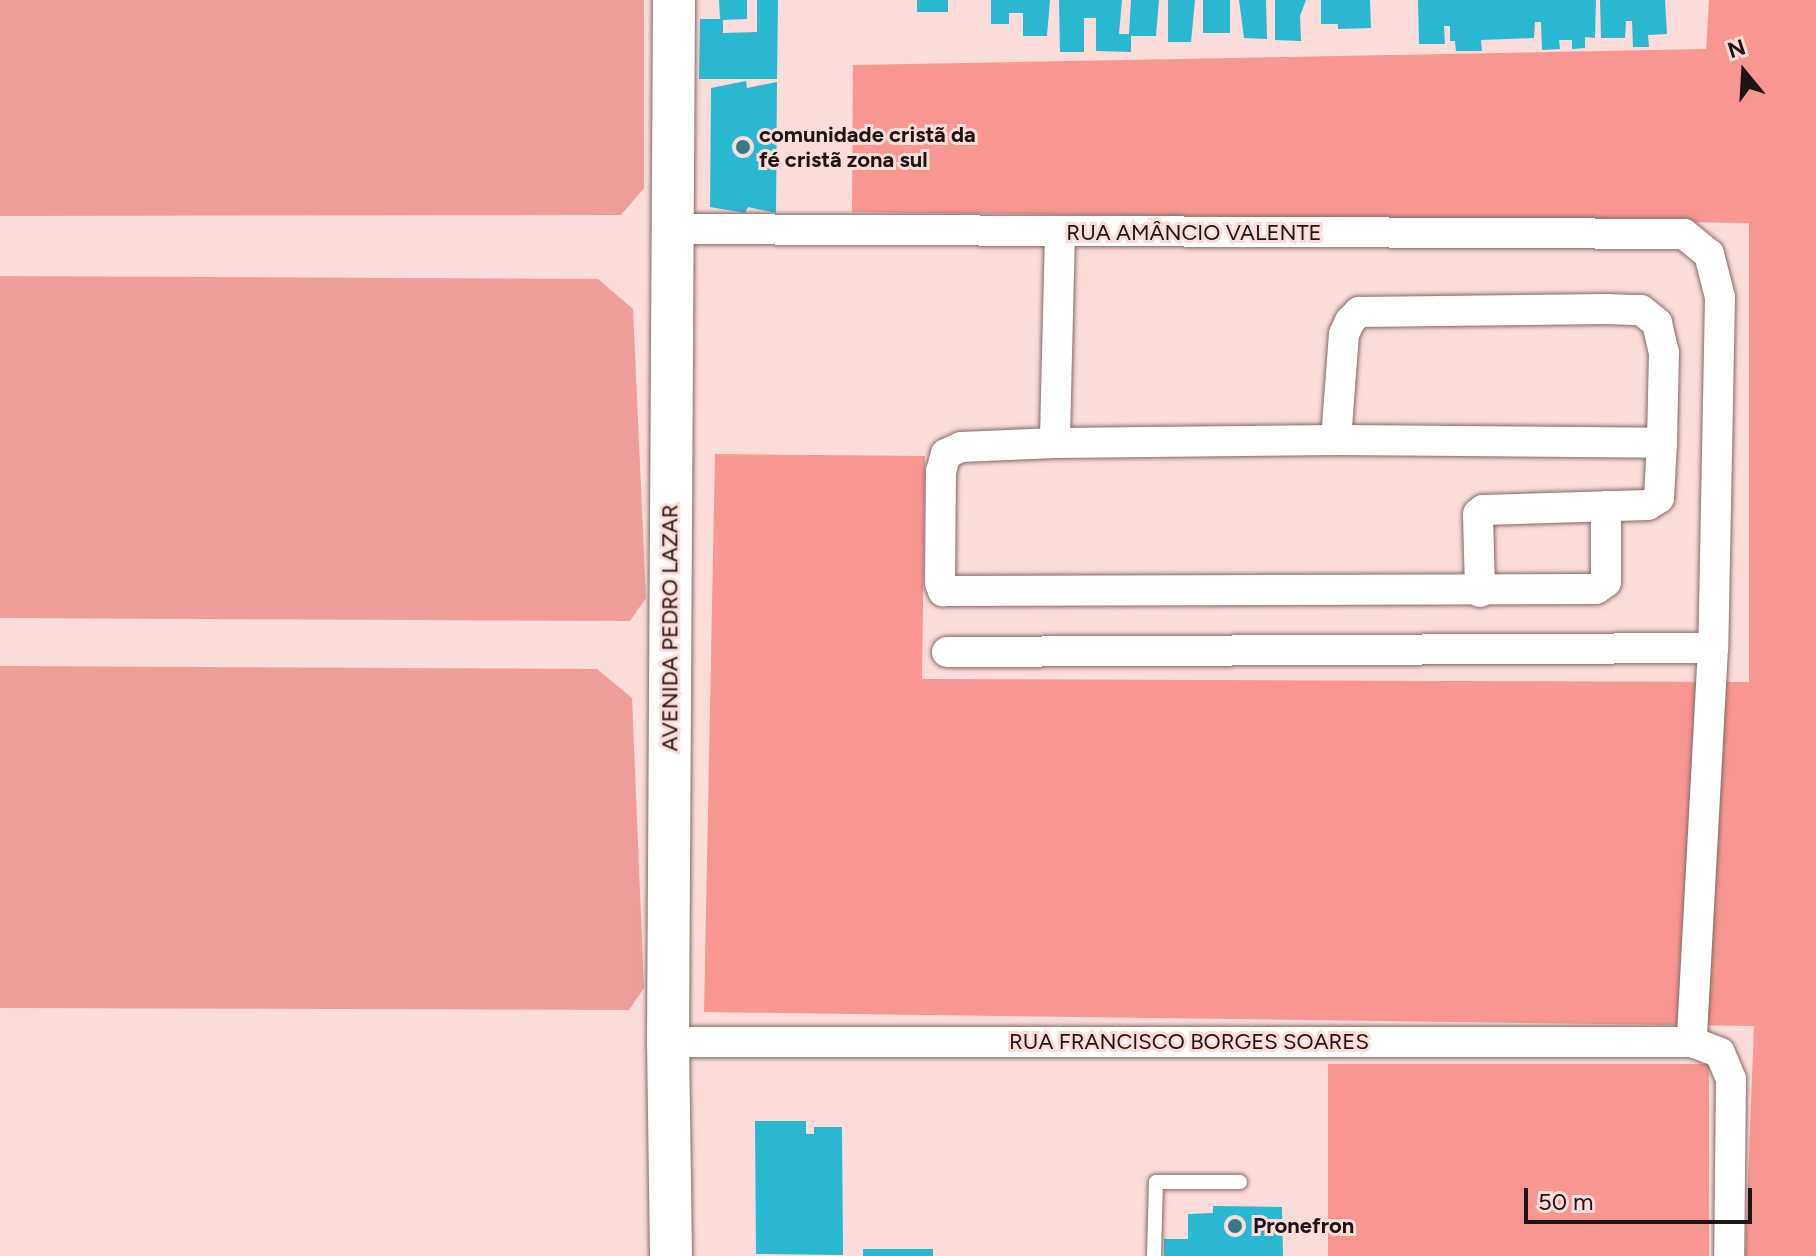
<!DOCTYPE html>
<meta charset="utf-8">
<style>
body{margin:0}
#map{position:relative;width:1816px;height:1256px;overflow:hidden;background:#fbdcd9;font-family:Figtree,sans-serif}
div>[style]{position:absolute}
.green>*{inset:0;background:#ef9d98}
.forest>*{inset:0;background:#f89791;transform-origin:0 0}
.building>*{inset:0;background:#2ab7d1;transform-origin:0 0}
.roads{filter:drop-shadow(0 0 2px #846967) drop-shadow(0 0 2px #846967)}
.lane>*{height:14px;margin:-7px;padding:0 7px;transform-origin:7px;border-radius:7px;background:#fff}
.street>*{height:30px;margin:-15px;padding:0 15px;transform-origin:15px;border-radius:15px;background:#fff}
.secondary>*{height:42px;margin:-21px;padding:0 21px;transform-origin:21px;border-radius:21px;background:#fff}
.dots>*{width:22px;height:22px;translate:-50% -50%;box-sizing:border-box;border:4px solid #fbdcd9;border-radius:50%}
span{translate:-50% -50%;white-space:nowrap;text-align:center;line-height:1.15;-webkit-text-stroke:6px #fbdcd9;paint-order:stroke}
.poi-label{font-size:22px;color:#1e1413;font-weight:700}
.left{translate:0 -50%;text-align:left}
.street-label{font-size:22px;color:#1e1413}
.north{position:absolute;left:1704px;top:32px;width:80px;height:80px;-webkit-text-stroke:6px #fbdcd9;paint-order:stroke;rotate:342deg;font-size:22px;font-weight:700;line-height:32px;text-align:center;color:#1e1413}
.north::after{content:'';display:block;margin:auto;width:28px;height:36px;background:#1e1413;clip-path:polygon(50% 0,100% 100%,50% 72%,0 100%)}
.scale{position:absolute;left:1524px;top:1188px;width:228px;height:36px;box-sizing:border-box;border:4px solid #1e1413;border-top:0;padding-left:10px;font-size:24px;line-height:28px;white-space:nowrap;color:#1e1413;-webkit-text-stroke:6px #fbdcd9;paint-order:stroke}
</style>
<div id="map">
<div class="green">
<i style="clip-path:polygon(0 0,644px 0,644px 188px,621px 215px,0 216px)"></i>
<i style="clip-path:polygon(0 276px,598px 279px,633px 309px,646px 598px,630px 621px,0 618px)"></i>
<i style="clip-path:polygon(0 666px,597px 669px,632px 698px,644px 988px,629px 1010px,0 1008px)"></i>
</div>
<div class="forest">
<i style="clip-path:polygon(1709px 0,1816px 0,1816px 1256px,1745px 1256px,1754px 1026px,704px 1012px,715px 454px,925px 456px,922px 679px,1749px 682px,1749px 223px,852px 212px,853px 65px,1706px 49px)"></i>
<i style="left:1709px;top:1064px;width:192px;height:381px;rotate:90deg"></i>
</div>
<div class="building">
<i style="clip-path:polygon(719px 0,747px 0,747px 19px,723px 20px,723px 33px,757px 32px,757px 0,778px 0,777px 79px,699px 79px,700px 19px,720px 19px)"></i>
<i style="left:917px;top:0;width:31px;height:12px"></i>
<i style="clip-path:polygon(991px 0,1050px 0,1047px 36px,1023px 36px,1023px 13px,1009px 13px,1009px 24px,991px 24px)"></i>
<i style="clip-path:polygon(1059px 0,1122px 0,1119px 34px,1129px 34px,1131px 0,1159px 0,1156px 36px,1131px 36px,1131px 52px,1096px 51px,1096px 18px,1084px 18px,1084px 52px,1060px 52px)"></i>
<i style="clip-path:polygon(1168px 0,1195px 0,1191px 42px,1168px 42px)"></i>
<i style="left:1203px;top:0;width:27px;height:33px"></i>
<i style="clip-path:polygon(1239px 0,1266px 0,1267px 39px,1244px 38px)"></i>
<i style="clip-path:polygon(1275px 0,1306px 0,1300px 16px,1301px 41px,1275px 40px)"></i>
<i style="clip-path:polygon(1321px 0,1370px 0,1371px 28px,1338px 29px,1338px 24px,1321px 24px)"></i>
<i style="clip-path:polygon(1418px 0,1596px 0,1595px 38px,1585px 37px,1585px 48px,1572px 49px,1572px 40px,1559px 40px,1560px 49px,1542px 50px,1541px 22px,1535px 22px,1534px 38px,1481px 40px,1482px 51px,1456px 51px,1455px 41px,1450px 41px,1450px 26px,1444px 26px,1445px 44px,1419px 44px)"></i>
<i style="clip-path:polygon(1600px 0,1665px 0,1667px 34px,1648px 35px,1649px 47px,1633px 47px,1632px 21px,1626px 21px,1625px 38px,1601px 38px)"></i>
<i style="clip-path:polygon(746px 81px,747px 88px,777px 82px,776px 213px,748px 207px,745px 213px,710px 207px,711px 88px)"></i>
<i style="clip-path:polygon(755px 1121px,806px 1121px,806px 1134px,814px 1134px,814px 1127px,842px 1127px,843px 1255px,756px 1254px)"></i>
<i style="clip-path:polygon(1213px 1206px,1282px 1207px,1283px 1256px,1164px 1256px,1164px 1239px,1188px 1239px,1188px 1214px,1213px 1213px)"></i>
<i style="left:863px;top:1249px;width:70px;height:7px"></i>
</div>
<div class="roads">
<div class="lane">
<i style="left:1154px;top:1256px;width:74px;rotate:-88.5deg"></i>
<i style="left:1156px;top:1182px;width:84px"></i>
</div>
<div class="street">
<i style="left:672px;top:229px;width:1012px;rotate:0.28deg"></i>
<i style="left:1684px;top:234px;width:32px;rotate:39deg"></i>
<i style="left:1709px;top:254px;width:44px;rotate:75.7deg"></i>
<i style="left:1720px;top:297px;width:351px;rotate:91.1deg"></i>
<i style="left:1713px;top:648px;width:395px;rotate:93.1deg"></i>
<i style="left:1060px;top:232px;width:211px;rotate:91.4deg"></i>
<i style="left:1055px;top:443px;width:281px;rotate:-0.6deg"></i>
<i style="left:1336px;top:440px;width:326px;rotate:0.5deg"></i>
<i style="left:1662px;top:443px;width:55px;rotate:93.1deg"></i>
<i style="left:1659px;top:498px;width:13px;rotate:148deg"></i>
<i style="left:1648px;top:505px;width:165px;rotate:178.3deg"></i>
<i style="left:1483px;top:510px;width:6px;rotate:141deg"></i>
<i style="left:1478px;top:514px;width:78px;rotate:88.5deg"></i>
<i style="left:1336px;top:440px;width:106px;rotate:-85.7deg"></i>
<i style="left:1344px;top:334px;width:14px;rotate:-65deg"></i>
<i style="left:1350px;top:321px;width:13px;rotate:-45deg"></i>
<i style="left:1359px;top:312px;width:247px;rotate:-0.7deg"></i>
<i style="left:1606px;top:309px;width:35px;rotate:2deg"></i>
<i style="left:1641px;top:310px;width:21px;rotate:39deg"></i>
<i style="left:1657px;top:323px;width:31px;rotate:77deg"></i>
<i style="left:1664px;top:353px;width:90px;rotate:91.3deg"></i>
<i style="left:1055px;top:443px;width:94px;rotate:177.6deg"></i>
<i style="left:961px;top:447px;width:17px;rotate:155deg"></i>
<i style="left:946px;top:454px;width:18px;rotate:106deg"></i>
<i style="left:941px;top:471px;width:112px;rotate:90.5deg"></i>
<i style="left:940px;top:583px;width:9px;rotate:69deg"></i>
<i style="left:943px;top:591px;width:653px;rotate:-0.18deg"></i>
<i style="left:1596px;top:589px;width:12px;rotate:-35deg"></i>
<i style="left:1606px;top:582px;width:76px;rotate:-90deg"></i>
<i style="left:947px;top:652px;width:766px;rotate:-0.3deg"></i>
<i style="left:668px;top:1042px;width:1024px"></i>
<i style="left:1692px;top:1042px;width:30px;rotate:21deg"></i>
<i style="left:1720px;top:1053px;width:28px;rotate:67deg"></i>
<i style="left:1731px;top:1079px;width:177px;rotate:90.6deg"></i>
</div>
<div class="secondary">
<i style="left:671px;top:1256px;width:214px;rotate:-90.8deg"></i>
<i style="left:668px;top:1042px;width:1042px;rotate:-89.67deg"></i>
</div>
</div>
<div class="dots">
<i style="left:743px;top:147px;background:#357a88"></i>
<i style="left:1235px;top:1226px;background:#357a88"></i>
</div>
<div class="poi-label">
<span class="left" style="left:759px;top:147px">comunidade cristã da<br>fé cristã zona sul</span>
<span class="left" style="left:1253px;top:1226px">Pronefron</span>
</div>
<div class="street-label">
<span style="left:1194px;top:233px">RUA AMÂNCIO VALENTE</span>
<span style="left:670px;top:628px;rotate:-90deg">AVENIDA PEDRO LAZAR</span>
<span style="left:1189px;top:1042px">RUA FRANCISCO BORGES SOARES</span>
</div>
<div class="north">N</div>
<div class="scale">50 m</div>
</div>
